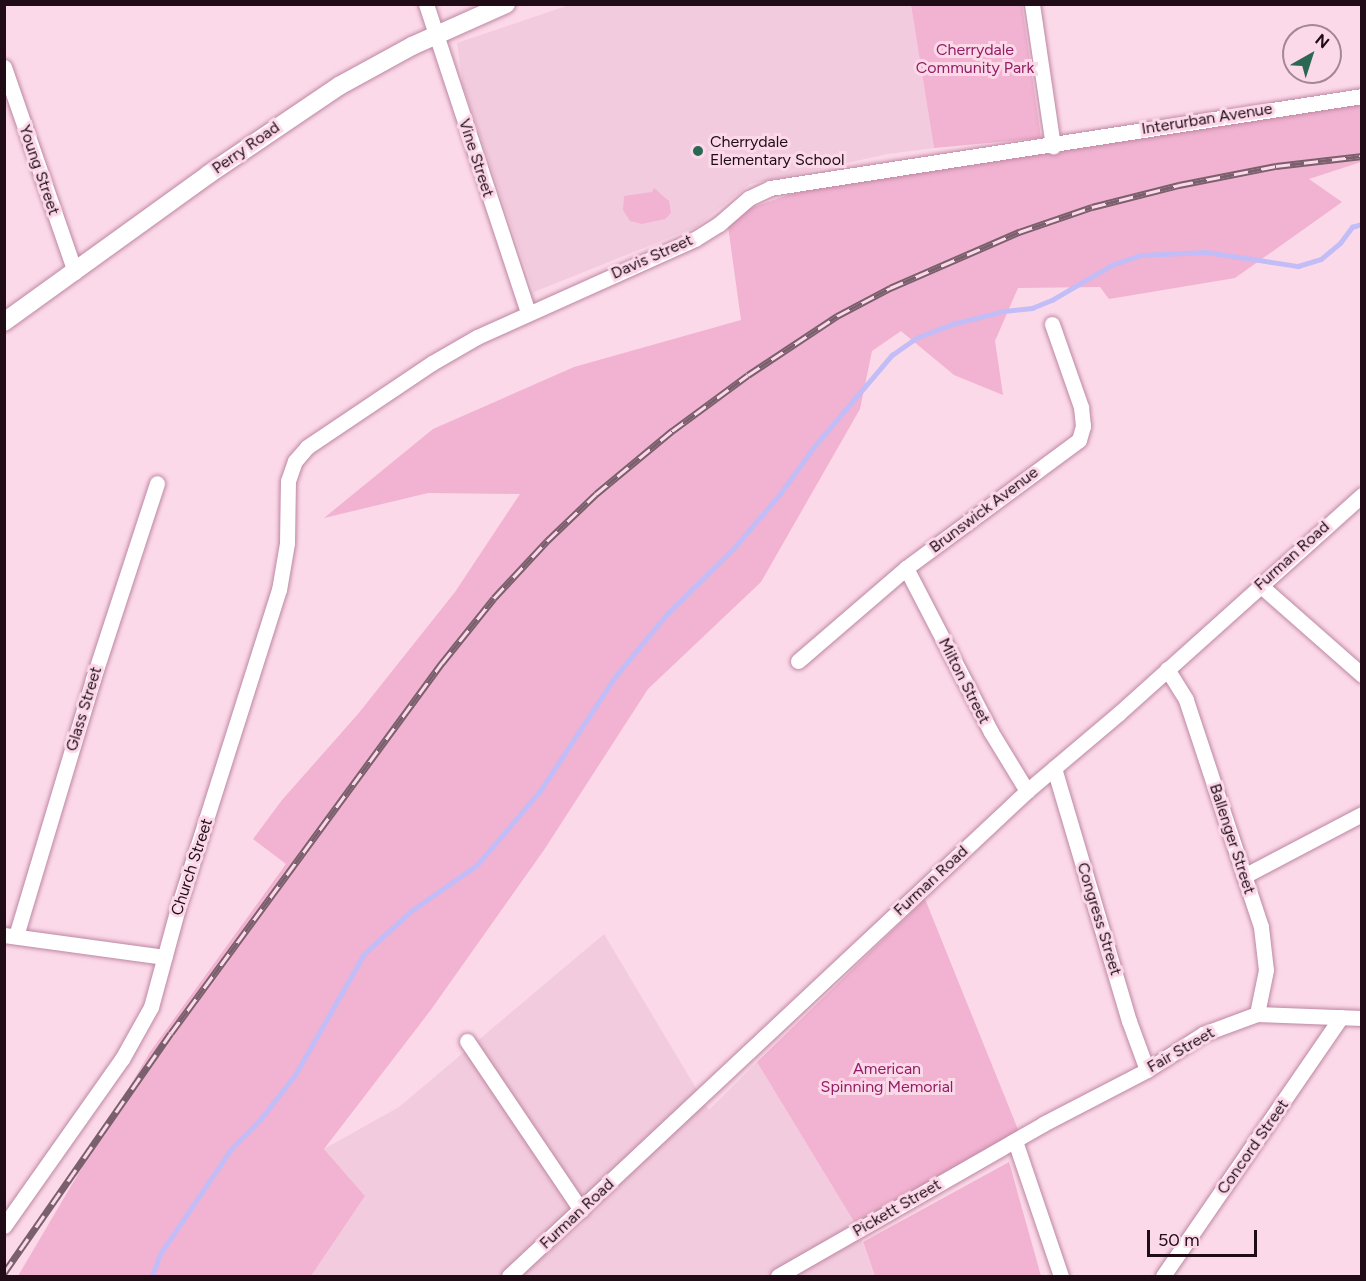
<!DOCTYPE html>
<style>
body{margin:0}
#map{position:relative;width:1366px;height:1281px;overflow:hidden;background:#fcd9e9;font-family:Figtree,sans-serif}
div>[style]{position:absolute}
.built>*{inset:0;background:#f3cbde}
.green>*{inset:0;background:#f2b2d1}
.stream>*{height:4.5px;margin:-2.25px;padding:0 2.25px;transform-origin:2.25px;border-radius:2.25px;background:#c2bdf7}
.roads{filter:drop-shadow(0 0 2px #bd87a2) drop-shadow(0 0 2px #bd87a2)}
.minor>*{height:15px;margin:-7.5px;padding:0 7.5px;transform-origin:7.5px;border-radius:7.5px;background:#fff}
.tertiary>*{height:18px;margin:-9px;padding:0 9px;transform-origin:9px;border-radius:9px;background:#fff}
.rail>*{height:7px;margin-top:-3.5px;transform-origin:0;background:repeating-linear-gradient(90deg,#fcd9e9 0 14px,#7a606d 0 28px);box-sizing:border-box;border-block:2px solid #7a606d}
.dots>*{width:16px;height:16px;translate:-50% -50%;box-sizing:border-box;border:3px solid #fcd9e9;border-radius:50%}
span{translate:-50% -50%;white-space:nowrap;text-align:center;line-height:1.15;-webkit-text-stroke:6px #fcd9e9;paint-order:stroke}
.park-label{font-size:16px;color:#931e66}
.street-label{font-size:16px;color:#200c17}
.poi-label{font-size:16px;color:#200c17}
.left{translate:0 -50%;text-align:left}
.frame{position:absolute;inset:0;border:6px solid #200c17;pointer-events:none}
.north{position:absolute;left:1282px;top:24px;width:60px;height:60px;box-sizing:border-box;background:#fcd9e9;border:2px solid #a48795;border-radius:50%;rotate:39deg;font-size:16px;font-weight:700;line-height:24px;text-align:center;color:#200c17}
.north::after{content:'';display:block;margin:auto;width:21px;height:27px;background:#2b6853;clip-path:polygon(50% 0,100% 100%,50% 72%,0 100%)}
.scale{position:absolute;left:1147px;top:1230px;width:110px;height:27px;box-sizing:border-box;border:3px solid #200c17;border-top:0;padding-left:8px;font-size:18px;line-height:21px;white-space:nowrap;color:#200c17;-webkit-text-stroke:4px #fcd9e9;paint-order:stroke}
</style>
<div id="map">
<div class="built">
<i style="clip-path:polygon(569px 5px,911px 5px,934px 148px,888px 154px,750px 184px,696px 227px,534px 292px,463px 85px,457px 43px)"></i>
<i style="clip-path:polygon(604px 934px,709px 1110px,757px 1062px,856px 1225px,875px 1276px,311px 1276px,365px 1196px,324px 1149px,399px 1107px)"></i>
</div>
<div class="green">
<i style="clip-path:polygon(911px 5px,1022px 5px,1041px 138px,934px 148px)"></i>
<i style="clip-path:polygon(1361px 101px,1361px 162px,1309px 179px,1342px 202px,1235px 278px,1109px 299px,1100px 287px,1018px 288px,995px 341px,1003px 395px,954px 375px,901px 331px,872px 351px,860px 409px,761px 582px,648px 689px,544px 850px,430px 1011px,324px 1149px,365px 1196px,311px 1276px,18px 1276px,150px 1052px,286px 864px,253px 839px,282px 800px,358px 714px,455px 592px,520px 494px,428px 493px,324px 518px,433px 429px,574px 367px,741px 320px,728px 226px,745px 210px,788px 195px,866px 178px)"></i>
<i style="clip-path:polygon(654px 188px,669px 201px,671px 213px,665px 219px,642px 224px,630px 221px,623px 210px,624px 196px,652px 192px)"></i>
<i style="clip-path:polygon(925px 899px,1019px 1132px,856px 1225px,757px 1062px)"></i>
<i style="clip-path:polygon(1009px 1162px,1041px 1276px,875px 1276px,863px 1242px)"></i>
</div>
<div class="stream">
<i style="left:152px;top:1276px;width:23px;rotate:-70deg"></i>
<i style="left:160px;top:1254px;width:127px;rotate:-55.9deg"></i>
<i style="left:231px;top:1149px;width:41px;rotate:-45deg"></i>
<i style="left:260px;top:1120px;width:57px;rotate:-52.1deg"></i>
<i style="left:295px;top:1075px;width:139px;rotate:-60.3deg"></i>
<i style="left:364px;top:954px;width:64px;rotate:-42.5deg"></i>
<i style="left:411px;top:911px;width:80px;rotate:-34.9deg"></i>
<i style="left:477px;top:865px;width:97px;rotate:-49.6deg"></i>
<i style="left:540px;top:791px;width:136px;rotate:-56.7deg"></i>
<i style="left:615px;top:677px;width:82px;rotate:-50.5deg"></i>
<i style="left:667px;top:614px;width:94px;rotate:-44.6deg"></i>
<i style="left:734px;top:548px;width:71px;rotate:-49.6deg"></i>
<i style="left:780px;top:494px;width:57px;rotate:-54.3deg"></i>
<i style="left:813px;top:448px;width:122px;rotate:-49.7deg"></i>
<i style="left:892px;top:355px;width:29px;rotate:-35deg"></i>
<i style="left:916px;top:338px;width:39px;rotate:-21deg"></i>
<i style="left:952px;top:324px;width:54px;rotate:-14deg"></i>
<i style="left:1004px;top:311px;width:28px;rotate:-6deg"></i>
<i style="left:1032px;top:308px;width:22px;rotate:-22deg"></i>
<i style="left:1052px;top:300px;width:69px;rotate:-30.3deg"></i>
<i style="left:1112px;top:265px;width:31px;rotate:-19deg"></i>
<i style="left:1141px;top:255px;width:65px;rotate:-2.6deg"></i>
<i style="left:1206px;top:252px;width:93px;rotate:8.7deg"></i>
<i style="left:1298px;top:266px;width:24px;rotate:-17deg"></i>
<i style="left:1321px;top:259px;width:25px;rotate:-40deg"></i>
<i style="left:1340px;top:243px;width:20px;rotate:-53deg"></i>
<i style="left:1352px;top:227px;width:10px;rotate:-17deg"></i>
</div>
<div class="roads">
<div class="minor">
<i style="left:426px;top:4px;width:324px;rotate:71.7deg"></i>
<i style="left:1032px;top:4px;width:144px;rotate:81.6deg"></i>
<i style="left:4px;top:67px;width:217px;rotate:70.9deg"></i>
<i style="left:906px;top:568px;width:185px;rotate:62.6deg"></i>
<i style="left:991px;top:732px;width:69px;rotate:58.6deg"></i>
<i style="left:1260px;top:585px;width:136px;rotate:41.4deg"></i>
<i style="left:798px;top:661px;width:143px;rotate:-40.7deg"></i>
<i style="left:906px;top:568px;width:215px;rotate:-36.5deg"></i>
<i style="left:1079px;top:440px;width:15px;rotate:-74deg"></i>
<i style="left:1083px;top:426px;width:19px;rotate:-96deg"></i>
<i style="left:1081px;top:407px;width:88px;rotate:-109.3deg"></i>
<i style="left:1167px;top:669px;width:36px;rotate:58deg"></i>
<i style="left:1186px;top:700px;width:239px;rotate:71.7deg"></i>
<i style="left:1261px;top:927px;width:43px;rotate:83.4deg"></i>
<i style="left:1266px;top:970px;width:45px;rotate:101.6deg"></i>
<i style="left:1054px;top:768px;width:264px;rotate:73.5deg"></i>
<i style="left:1129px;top:1021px;width:52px;rotate:69.8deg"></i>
<i style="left:1244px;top:876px;width:133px;rotate:-27.7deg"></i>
<i style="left:4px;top:935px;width:162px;rotate:7.8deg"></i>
<i style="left:16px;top:936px;width:268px;rotate:-73.3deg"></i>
<i style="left:93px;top:679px;width:206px;rotate:-71.9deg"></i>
<i style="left:467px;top:1041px;width:204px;rotate:56deg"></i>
<i style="left:1015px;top:1141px;width:143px;rotate:71.2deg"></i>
<i style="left:4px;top:1226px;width:204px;rotate:-54.8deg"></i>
<i style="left:122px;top:1059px;width:60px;rotate:-60.9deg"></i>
<i style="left:151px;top:1007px;width:99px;rotate:-74.8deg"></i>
<i style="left:177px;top:911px;width:337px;rotate:-72.4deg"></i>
<i style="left:279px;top:590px;width:48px;rotate:-80.3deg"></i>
<i style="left:287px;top:543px;width:62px;rotate:-89.1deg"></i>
<i style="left:288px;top:481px;width:21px;rotate:-71deg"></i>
<i style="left:295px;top:461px;width:18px;rotate:-49deg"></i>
<i style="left:307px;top:447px;width:151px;rotate:-33.9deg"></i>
<i style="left:432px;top:363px;width:52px;rotate:-30deg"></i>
<i style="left:477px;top:337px;width:239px;rotate:-24.2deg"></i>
<i style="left:695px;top:239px;width:28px;rotate:-32deg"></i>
<i style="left:719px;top:224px;width:40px;rotate:-41deg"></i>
<i style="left:749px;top:198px;width:23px;rotate:-25deg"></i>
<i style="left:770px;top:188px;width:599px;rotate:-8.83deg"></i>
<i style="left:509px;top:1276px;width:710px;rotate:-43.12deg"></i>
<i style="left:1027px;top:791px;width:119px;rotate:-40.2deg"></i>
<i style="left:1118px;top:714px;width:328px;rotate:-41.9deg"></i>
<i style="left:778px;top:1276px;width:305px;rotate:-29.8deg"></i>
<i style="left:1043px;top:1124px;width:117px;rotate:-27.4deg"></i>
<i style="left:1147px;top:1070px;width:67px;rotate:-32.7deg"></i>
<i style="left:1203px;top:1034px;width:58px;rotate:-20.3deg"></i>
<i style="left:1257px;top:1014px;width:105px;rotate:2.2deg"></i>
<i style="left:1163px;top:1276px;width:314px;rotate:-55.5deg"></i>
</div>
<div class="tertiary">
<i style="left:4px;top:322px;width:253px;rotate:-35.8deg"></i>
<i style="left:209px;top:174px;width:157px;rotate:-34.1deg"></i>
<i style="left:339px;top:86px;width:83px;rotate:-28.7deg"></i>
<i style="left:412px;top:46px;width:103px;rotate:-24.1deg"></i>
</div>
</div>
<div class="rail">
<i style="left:4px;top:1273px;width:292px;rotate:-55.2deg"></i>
<i style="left:171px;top:1033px;width:459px;rotate:-53.8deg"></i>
<i style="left:442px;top:663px;width:83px;rotate:-51.3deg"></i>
<i style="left:494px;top:598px;width:78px;rotate:-47.1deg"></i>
<i style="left:547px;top:541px;width:68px;rotate:-43.8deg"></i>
<i style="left:596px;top:494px;width:99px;rotate:-39.7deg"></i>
<i style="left:672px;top:431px;width:94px;rotate:-36.4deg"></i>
<i style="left:748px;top:375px;width:107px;rotate:-33.5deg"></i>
<i style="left:837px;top:316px;width:60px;rotate:-27.8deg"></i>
<i style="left:890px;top:288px;width:141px;rotate:-23.5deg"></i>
<i style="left:1019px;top:232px;width:77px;rotate:-18.9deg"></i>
<i style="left:1092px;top:207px;width:90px;rotate:-14.2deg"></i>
<i style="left:1179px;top:185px;width:99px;rotate:-11.1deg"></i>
<i style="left:1276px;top:166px;width:87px;rotate:-6.6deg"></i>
</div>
<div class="dots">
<i style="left:698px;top:151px;background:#2b6853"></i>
</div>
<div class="park-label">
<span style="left:975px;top:59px">Cherrydale<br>Community Park</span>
<span style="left:887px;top:1078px">American<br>Spinning Memorial</span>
</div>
<div class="street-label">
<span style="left:1207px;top:119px;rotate:-9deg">Interurban Avenue</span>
<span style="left:246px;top:148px;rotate:-35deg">Perry Road</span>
<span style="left:476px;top:158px;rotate:72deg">Vine Street</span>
<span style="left:39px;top:170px;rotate:71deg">Young Street</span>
<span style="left:652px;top:257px;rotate:-24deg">Davis Street</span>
<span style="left:984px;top:510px;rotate:-37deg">Brunswick Avenue</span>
<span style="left:1292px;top:556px;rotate:-42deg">Furman Road</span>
<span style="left:964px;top:681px;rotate:63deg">Milton Street</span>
<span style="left:84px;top:709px;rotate:-73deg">Glass Street</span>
<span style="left:1232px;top:839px;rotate:72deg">Ballenger Street</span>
<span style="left:192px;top:867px;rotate:-72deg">Church Street</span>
<span style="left:931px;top:881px;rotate:-43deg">Furman Road</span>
<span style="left:1099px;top:919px;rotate:73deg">Congress Street</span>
<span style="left:1181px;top:1050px;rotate:-30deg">Fair Street</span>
<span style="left:1253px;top:1147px;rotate:-55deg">Concord Street</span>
<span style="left:897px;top:1208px;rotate:-30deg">Pickett Street</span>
<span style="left:577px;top:1214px;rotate:-43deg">Furman Road</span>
</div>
<div class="poi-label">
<span class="left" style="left:710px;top:151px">Cherrydale<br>Elementary School</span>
</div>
<div class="frame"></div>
<div class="north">N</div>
<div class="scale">50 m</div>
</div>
